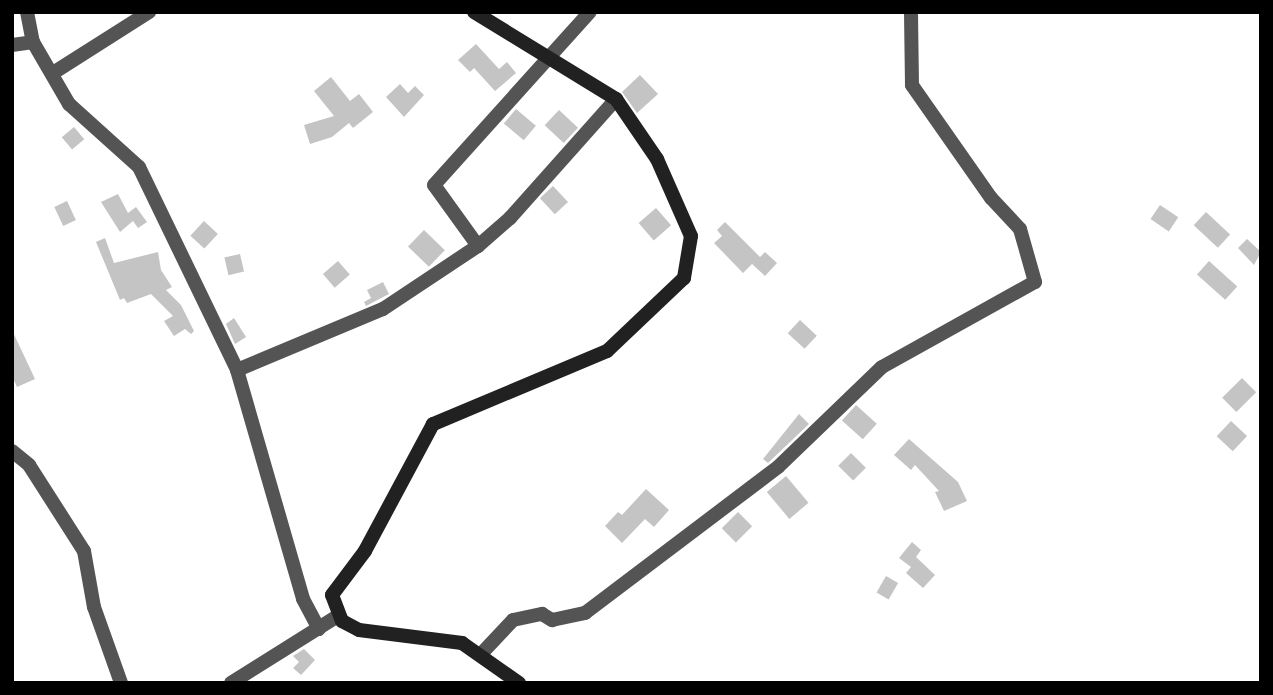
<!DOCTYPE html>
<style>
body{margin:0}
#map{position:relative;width:1273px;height:695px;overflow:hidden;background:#fff;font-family:"Exo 2",sans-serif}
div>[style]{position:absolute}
.building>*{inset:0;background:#c4c4c4;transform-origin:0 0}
.street>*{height:14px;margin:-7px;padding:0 7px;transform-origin:7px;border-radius:7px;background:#545454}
.secondary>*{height:14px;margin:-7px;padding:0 7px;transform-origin:7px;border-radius:7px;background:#212121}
span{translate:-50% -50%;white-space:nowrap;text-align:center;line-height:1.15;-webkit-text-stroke:5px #fff;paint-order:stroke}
.frame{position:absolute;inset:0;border:14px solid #000;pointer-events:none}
</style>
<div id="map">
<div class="building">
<i style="clip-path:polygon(476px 44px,499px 69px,507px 62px,516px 73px,495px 91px,474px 68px,470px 72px,458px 60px)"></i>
<i style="clip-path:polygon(640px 75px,658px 94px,637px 113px,622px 92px)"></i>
<i style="clip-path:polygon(331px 77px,350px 101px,359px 94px,373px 112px,353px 128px,349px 123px,332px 137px,310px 144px,304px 125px,334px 116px,314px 91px)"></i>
<i style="clip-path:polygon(400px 84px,408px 93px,415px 86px,424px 95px,404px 117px,386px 97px)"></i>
<i style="left:516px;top:109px;width:26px;height:19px;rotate:40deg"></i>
<i style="left:559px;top:110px;width:26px;height:21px;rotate:43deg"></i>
<i style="left:74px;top:127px;width:16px;height:16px;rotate:50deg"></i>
<i style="left:553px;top:186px;width:22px;height:18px;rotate:47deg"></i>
<i style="clip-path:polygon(118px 194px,128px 213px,136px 207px,147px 222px,138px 228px,133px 221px,120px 232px,101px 202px)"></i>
<i style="left:67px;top:201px;width:21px;height:14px;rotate:65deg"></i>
<i style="left:1160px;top:205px;width:22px;height:17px;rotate:34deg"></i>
<i style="left:656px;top:208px;width:23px;height:23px;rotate:49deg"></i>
<i style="left:1206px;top:212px;width:33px;height:18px;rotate:43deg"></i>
<i style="left:204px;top:221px;width:19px;height:20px;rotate:43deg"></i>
<i style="clip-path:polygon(725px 222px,760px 257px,765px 252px,777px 263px,765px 276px,752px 264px,743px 273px,714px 243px,722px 236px,717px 230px)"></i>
<i style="left:424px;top:230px;width:29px;height:23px;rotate:44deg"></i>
<i style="clip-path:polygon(105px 238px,114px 263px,158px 252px,161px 270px,172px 287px,166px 290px,181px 305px,194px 331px,191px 334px,185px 329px,174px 336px,164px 321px,173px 316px,151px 294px,127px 303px,124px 298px,120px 300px,96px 242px)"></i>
<i style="clip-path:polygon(1247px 239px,1261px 252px,1254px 265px,1238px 248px)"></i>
<i style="left:240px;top:254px;width:18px;height:16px;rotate:77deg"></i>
<i style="left:338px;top:261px;width:18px;height:20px;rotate:49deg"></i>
<i style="left:1209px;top:261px;width:38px;height:18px;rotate:42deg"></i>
<i style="clip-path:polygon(383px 282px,389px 294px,366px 306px,364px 302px,371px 298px,367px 290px)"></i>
<i style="clip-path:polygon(234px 318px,246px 337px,235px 344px,226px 324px)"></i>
<i style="left:800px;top:320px;width:23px;height:18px;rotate:43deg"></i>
<i style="clip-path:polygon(12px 330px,35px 379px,17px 387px,12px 376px)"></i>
<i style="left:1242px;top:378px;width:20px;height:28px;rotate:45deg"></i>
<i style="left:856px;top:405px;width:28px;height:21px;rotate:42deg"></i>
<i style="clip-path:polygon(799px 414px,809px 424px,768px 463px,763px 459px)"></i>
<i style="left:1231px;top:421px;width:22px;height:21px;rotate:43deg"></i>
<i style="clip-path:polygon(909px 439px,958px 482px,967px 501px,944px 511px,935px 492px,939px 491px,915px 465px,911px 470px,894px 455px)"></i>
<i style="left:851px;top:453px;width:21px;height:18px;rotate:45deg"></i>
<i style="left:786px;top:476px;width:35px;height:25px;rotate:50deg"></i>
<i style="clip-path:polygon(646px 489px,669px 510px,654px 527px,645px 519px,622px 543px,605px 526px,618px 512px,622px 515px)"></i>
<i style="left:738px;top:512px;width:20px;height:23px;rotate:45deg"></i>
<i style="clip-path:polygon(912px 542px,921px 550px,916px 557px,935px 575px,923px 588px,906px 573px,911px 567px,899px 558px)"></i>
<i style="left:886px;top:576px;width:14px;height:19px;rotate:30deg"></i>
<i style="clip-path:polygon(304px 649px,315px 660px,301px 675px,293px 668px,299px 662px,293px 656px)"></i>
</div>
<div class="street">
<i style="left:27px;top:12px;width:31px;rotate:79deg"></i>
<i style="left:33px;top:42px;width:72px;rotate:59.9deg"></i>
<i style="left:69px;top:104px;width:94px;rotate:42deg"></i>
<i style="left:139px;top:167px;width:225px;rotate:64.2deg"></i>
<i style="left:237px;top:370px;width:238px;rotate:73.9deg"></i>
<i style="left:303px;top:599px;width:34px;rotate:62deg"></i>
<i style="left:12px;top:45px;width:21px;rotate:-8deg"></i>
<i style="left:53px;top:73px;width:114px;rotate:-32.4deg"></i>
<i style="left:478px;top:246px;width:75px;rotate:-125.8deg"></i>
<i style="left:434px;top:185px;width:233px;rotate:-48deg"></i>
<i style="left:237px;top:370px;width:158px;rotate:-22.7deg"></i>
<i style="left:383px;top:309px;width:114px;rotate:-33.6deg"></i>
<i style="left:478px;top:246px;width:43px;rotate:-41.2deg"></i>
<i style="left:510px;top:218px;width:159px;rotate:-48.3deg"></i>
<i style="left:12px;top:451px;width:22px;rotate:39deg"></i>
<i style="left:29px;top:465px;width:102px;rotate:57.4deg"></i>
<i style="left:84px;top:551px;width:57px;rotate:79.9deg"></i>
<i style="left:94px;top:607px;width:81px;rotate:70.4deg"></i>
<i style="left:482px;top:653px;width:45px;rotate:-46.8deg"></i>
<i style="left:513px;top:620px;width:30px;rotate:-12deg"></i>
<i style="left:542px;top:614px;width:12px;rotate:31deg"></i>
<i style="left:552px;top:620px;width:34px;rotate:-12deg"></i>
<i style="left:585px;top:613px;width:242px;rotate:-37.1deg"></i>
<i style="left:778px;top:467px;width:144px;rotate:-43.9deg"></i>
<i style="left:882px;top:367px;width:175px;rotate:-29.1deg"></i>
<i style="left:1035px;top:282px;width:55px;rotate:-105.8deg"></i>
<i style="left:1020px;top:229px;width:42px;rotate:-133.1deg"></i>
<i style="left:991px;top:198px;width:138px;rotate:-125deg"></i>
<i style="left:912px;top:85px;width:73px;rotate:-90.8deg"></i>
<i style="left:231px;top:683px;width:126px;rotate:-32.1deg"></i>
</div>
<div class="secondary">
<i style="left:474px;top:12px;width:167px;rotate:31.5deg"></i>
<i style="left:616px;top:99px;width:73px;rotate:55.7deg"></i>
<i style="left:657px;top:159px;width:84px;rotate:66.2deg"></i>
<i style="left:691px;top:236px;width:43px;rotate:99.5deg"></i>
<i style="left:684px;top:278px;width:106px;rotate:136.5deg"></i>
<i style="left:607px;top:351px;width:189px;rotate:157.2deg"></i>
<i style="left:433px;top:424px;width:144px;rotate:118.2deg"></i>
<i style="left:365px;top:551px;width:55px;rotate:126.9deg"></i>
<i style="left:332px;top:595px;width:28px;rotate:69deg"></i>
<i style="left:342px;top:621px;width:19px;rotate:28deg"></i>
<i style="left:359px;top:630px;width:104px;rotate:7.2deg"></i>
<i style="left:462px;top:643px;width:70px;rotate:35.1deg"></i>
</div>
<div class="frame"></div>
</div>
